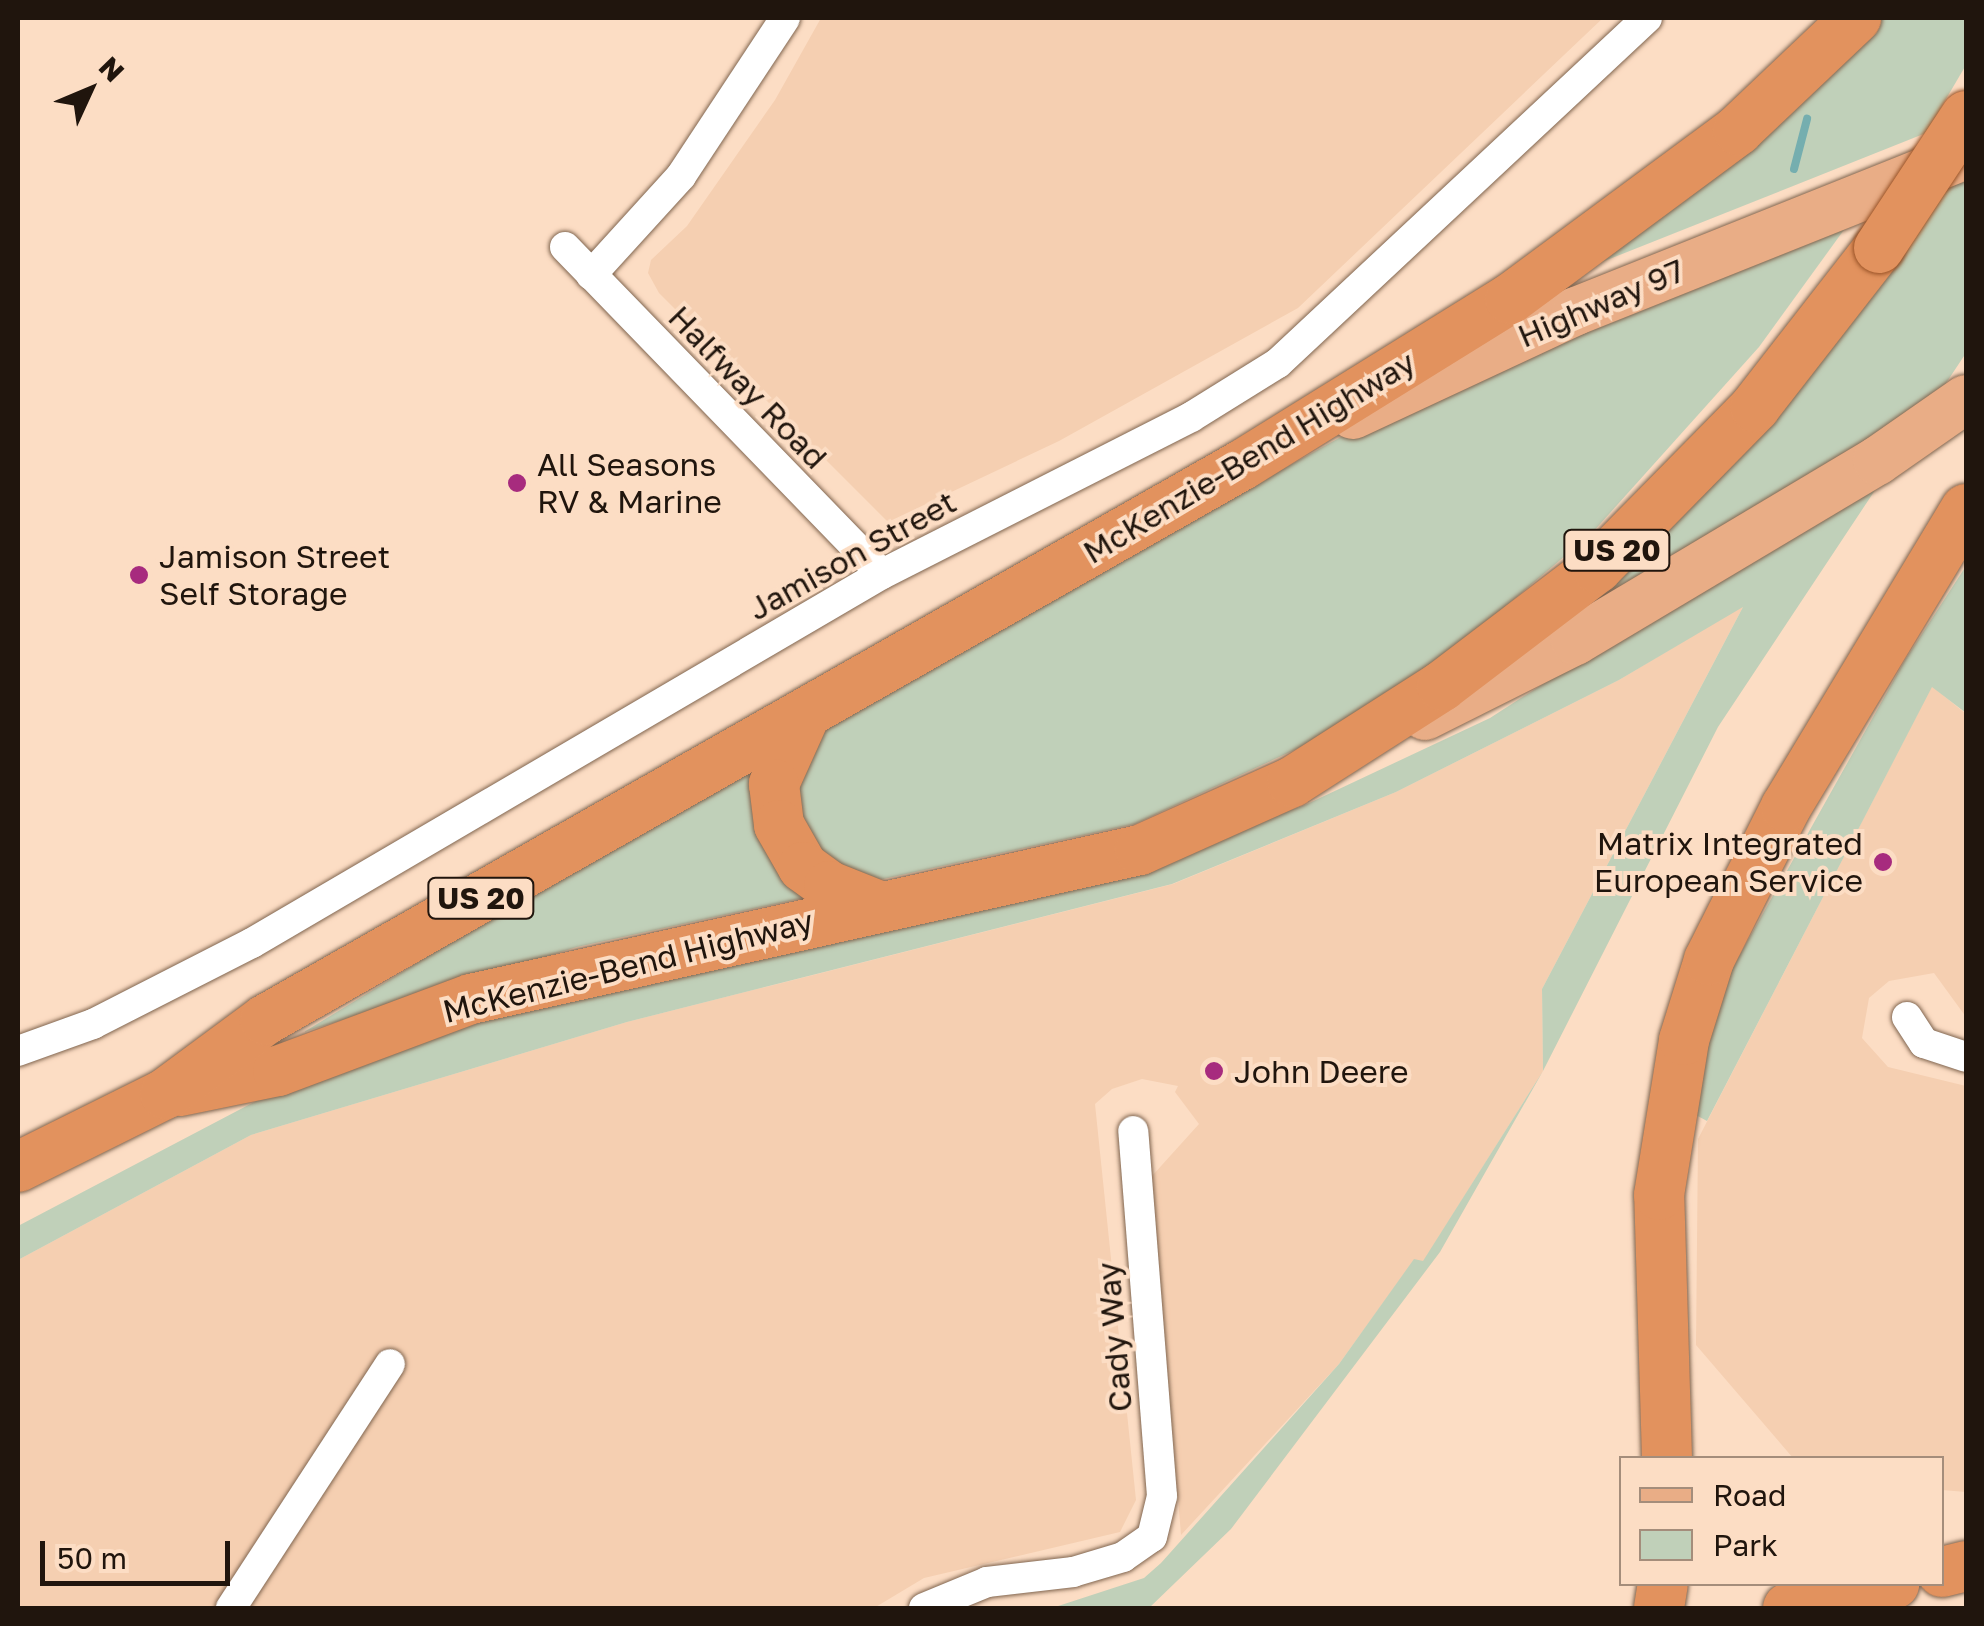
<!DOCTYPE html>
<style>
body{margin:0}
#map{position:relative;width:1984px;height:1626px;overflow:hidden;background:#fcddc4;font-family:"Golos Text",sans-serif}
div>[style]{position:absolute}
.built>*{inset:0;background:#f5cfb1}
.green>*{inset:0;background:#c0d0b9}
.stream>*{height:8px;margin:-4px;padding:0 4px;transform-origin:4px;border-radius:4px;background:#75aeaf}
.roads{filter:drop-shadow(0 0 2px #80654f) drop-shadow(0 0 2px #80654f)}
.minor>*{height:30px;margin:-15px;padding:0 15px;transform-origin:15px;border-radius:15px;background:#fff}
.primary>*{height:48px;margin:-24px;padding:0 24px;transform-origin:24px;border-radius:24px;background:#e9ad86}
.trunk>*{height:50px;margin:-25px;padding:0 25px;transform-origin:25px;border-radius:25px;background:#e2925e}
.bridges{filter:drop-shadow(0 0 2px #9a5428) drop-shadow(0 0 2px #9a5428)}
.trunk-bridge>*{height:50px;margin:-25px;padding:0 25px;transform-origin:25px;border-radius:25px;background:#e2925e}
.dots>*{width:28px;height:28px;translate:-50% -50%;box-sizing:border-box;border:5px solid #fcddc4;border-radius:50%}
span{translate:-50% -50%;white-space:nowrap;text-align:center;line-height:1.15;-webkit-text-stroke:8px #fcddc4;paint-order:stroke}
.shield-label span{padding:2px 8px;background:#fcddc4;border:2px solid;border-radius:8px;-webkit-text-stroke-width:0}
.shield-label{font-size:30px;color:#20150d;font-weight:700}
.street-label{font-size:32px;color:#20150d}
.poi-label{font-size:32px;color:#20150d}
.left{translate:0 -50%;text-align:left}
.right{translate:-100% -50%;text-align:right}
.frame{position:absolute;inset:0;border:20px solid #20150d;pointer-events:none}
.legend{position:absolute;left:1619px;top:1456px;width:325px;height:130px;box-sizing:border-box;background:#fcddc4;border:2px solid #a48d7b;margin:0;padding:12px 18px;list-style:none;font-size:30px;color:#20150d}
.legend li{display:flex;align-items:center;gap:20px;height:50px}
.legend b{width:50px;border:2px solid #a48d7b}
.north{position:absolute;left:40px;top:40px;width:100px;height:100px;-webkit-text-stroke:8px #fcddc4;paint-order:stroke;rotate:46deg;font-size:28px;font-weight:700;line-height:40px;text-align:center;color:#20150d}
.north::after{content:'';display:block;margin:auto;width:35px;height:45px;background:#20150d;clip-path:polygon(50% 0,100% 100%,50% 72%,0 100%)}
.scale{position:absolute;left:40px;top:1541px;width:190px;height:45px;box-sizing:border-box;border:5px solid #20150d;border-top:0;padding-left:12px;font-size:30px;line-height:35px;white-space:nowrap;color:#20150d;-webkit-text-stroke:8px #fcddc4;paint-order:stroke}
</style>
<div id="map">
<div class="built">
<i style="clip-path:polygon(821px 18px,1603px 18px,1298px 308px,1059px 441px,888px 522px,659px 293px,648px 273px,651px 260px,687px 226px,775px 100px)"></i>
<i style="clip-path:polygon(1744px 605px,1542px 989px,1543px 1071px,1423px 1262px,1414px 1260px,1339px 1364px,1181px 1535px,1152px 1176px,1199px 1124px,1175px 1092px,1178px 1086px,1142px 1079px,1112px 1089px,1095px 1104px,1136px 1500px,1120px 1532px,924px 1578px,874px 1608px,246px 1608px,403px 1367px,382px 1349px,214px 1608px,18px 1608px,18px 1260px,251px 1135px,627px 1022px,1173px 884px,1396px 792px,1619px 680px)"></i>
<i style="clip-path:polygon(1932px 686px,1966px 714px,1966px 1017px,1934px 973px,1889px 981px,1869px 998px,1862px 1038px,1888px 1067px,1966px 1086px,1966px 1492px,1942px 1490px,1942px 1458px,1793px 1458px,1696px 1345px,1698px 1139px)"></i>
</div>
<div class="green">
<i style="clip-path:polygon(1874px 18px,1966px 18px,1966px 65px,1926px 133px,1597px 264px)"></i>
<i style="clip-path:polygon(1966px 174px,1966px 353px,1718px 727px,1543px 1071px,1440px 1252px,1231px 1529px,1149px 1608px,1052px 1608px,1144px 1578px,1161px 1563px,1339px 1364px,1414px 1259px,1423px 1261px,1543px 1071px,1542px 989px,1743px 607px,1619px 680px,1396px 792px,1172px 884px,627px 1022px,251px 1135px,18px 1260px,18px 1226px,317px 1069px,517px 1012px,1156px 858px,1305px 805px,1490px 718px,1588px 655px,1461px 703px,1923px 189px)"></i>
<i style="clip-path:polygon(1854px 216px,1759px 347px,1592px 533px,1434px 667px,1316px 740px,1135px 824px,879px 880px,849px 878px,790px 821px,809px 732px,1348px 433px)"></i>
<i style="clip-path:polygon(1966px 566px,1966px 713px,1932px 687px,1707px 1121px,1683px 1108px,1710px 1008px,1905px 660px)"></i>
<i style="clip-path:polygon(758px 755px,813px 896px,577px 947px,304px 1032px)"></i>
</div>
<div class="stream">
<i style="left:1794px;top:169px;width:52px;rotate:-75.4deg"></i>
</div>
<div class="roads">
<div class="minor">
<i style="left:565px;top:247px;width:455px;rotate:45.9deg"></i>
<i style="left:591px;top:275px;width:134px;rotate:-47.7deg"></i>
<i style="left:681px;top:176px;width:189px;rotate:-56.6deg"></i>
<i style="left:1907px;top:1017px;width:31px;rotate:57deg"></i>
<i style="left:1924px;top:1043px;width:44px;rotate:18.4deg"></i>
<i style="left:18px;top:1051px;width:80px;rotate:-19.8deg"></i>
<i style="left:93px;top:1024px;width:178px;rotate:-27deg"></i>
<i style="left:252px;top:943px;width:730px;rotate:-30.36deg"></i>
<i style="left:882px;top:574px;width:347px;rotate:-26.9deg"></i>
<i style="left:1191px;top:417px;width:102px;rotate:-31.8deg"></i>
<i style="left:1278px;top:363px;width:505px;rotate:-43.07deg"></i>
<i style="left:231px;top:1608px;width:291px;rotate:-56.9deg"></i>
<i style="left:924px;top:1608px;width:68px;rotate:-22.4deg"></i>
<i style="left:987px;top:1582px;width:87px;rotate:-6.6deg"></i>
<i style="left:1073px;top:1572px;width:52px;rotate:-16.7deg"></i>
<i style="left:1123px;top:1557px;width:35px;rotate:-35deg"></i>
<i style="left:1152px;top:1537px;width:42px;rotate:-76.3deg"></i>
<i style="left:1162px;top:1496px;width:366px;rotate:-94.5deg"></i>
</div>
<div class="primary">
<i style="left:1353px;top:415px;width:246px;rotate:-25deg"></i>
<i style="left:1576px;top:311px;width:407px;rotate:-21.8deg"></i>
<i style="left:1425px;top:716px;width:168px;rotate:-26.6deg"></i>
<i style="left:1575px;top:641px;width:352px;rotate:-30.8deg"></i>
<i style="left:1877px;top:461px;width:108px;rotate:-34.9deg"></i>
</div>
<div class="trunk">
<i style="left:805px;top:715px;width:76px;rotate:114.2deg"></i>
<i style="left:774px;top:784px;width:41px;rotate:83deg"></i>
<i style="left:779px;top:825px;width:48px;rotate:60.3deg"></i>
<i style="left:803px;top:867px;width:32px;rotate:36deg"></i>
<i style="left:829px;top:886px;width:54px;rotate:21.8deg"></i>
<i style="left:180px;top:1091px;width:100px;rotate:-11.5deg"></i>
<i style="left:278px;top:1071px;width:206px;rotate:-20.5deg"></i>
<i style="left:471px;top:999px;width:685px;rotate:-12.56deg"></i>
<i style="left:1140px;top:850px;width:167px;rotate:-24.1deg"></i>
<i style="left:1292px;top:782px;width:178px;rotate:-32.6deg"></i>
<i style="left:1442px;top:686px;width:195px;rotate:-37.3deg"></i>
<i style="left:1597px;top:568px;width:226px;rotate:-45.5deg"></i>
<i style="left:1755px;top:407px;width:202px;rotate:-52.1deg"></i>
<i style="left:18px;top:1167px;width:164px;rotate:-26.4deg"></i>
<i style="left:165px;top:1094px;width:124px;rotate:-36.5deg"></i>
<i style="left:265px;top:1020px;width:1124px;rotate:-29.6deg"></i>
<i style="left:1242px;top:465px;width:315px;rotate:-31.8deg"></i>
<i style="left:1510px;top:299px;width:284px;rotate:-36.5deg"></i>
<i style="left:1738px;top:130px;width:163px;rotate:-43.5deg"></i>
<i style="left:1667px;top:1458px;width:263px;rotate:-91.7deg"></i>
<i style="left:1659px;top:1195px;width:157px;rotate:-80.8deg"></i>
<i style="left:1684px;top:1040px;width:84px;rotate:-72.6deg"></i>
<i style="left:1709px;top:960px;width:171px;rotate:-63.3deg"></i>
<i style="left:1786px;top:807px;width:348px;rotate:-58.9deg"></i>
<i style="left:1942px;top:1572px;width:25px;rotate:-14deg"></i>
<i style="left:1659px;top:1608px;width:24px;rotate:-81deg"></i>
<i style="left:1788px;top:1608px;width:109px;rotate:-12.8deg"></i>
</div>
</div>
<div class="bridges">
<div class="trunk-bridge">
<i style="left:1879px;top:248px;width:158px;rotate:-56.6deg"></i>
</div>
</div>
<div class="dots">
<i style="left:517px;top:483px;background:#a72b7e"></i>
<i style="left:139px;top:575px;background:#a72b7e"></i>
<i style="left:1883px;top:862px;background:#a72b7e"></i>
<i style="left:1214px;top:1071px;background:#a72b7e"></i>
</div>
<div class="shield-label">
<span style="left:1617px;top:550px">US 20</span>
<span style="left:481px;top:898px">US 20</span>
</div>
<div class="street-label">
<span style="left:1601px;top:303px;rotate:-23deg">Highway 97</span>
<span style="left:748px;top:387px;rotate:46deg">Halfway Road</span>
<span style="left:1249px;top:457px;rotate:-31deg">McKenzie-Bend Highway</span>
<span style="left:852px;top:555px;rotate:-29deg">Jamison Street</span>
<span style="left:628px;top:966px;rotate:-14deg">McKenzie-Bend Highway</span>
<span style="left:1114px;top:1337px;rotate:-95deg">Cady Way</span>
</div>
<div class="poi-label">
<span class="left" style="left:537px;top:483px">All Seasons<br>RV &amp; Marine</span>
<span class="left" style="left:159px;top:575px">Jamison Street<br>Self Storage</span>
<span class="right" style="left:1863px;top:862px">Matrix Integrated<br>European Service</span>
<span class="left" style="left:1234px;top:1071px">John Deere</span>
</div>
<div class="frame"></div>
<ul class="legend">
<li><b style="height:12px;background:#e9ad86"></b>Road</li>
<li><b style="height:28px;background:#c0d0b9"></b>Park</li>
</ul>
<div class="north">N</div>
<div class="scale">50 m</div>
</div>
